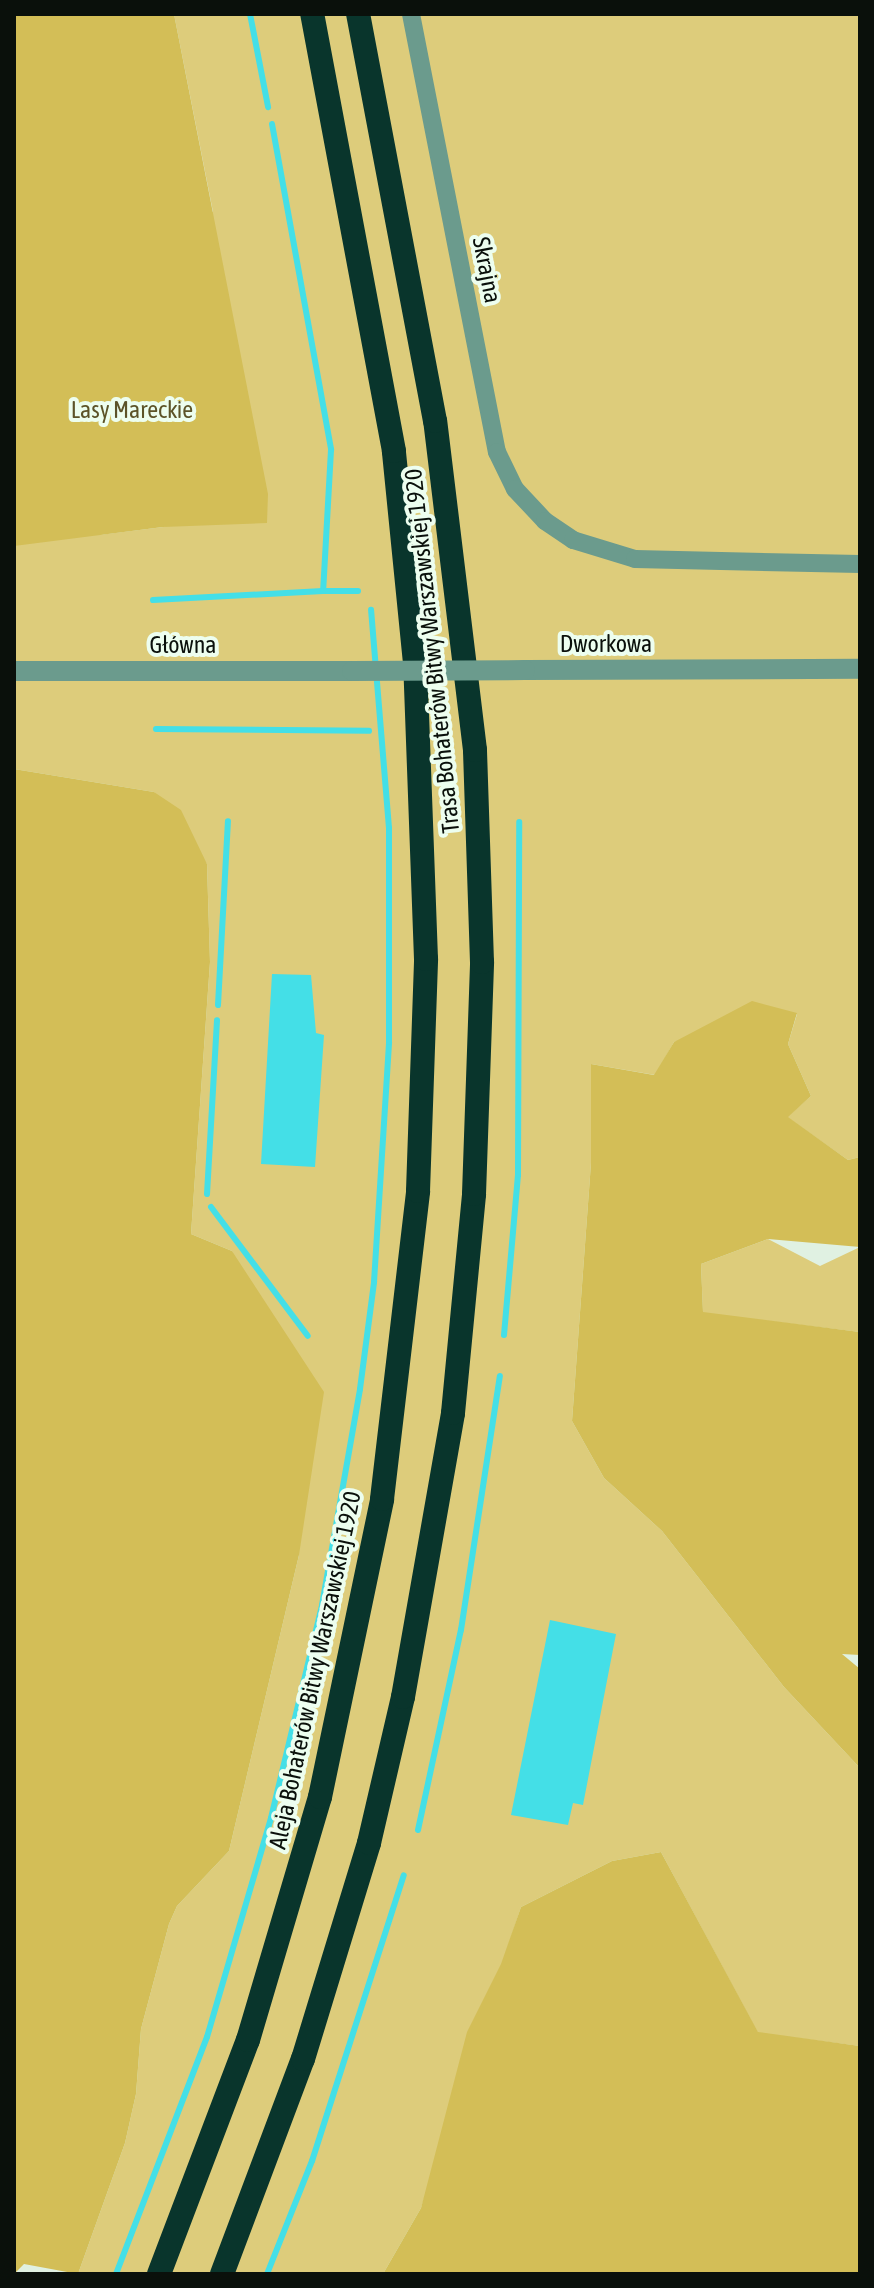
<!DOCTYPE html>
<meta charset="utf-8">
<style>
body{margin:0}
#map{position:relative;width:874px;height:2288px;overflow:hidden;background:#e0f1e2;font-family:"Asap Condensed",sans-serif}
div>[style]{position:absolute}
.green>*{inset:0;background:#ddcc7b}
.forest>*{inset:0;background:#d3be57}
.water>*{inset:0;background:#44dfe7}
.stream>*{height:6px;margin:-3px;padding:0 3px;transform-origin:3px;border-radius:3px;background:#44dfe7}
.minor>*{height:18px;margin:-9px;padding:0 9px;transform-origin:9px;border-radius:9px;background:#6b9b8d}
.tertiary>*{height:20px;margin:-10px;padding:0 10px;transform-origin:10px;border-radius:10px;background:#6b9b8d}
.motorway>*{height:24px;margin:-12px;padding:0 12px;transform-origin:12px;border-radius:12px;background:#09352c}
.tertiary-bridge>*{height:20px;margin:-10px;padding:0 10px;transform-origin:10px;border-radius:10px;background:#6b9b8d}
span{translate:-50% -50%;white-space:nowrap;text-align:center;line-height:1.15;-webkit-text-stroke:8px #edfeef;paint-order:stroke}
.street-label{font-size:24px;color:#0a100b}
.park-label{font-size:24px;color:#5c5328}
.frame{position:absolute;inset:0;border:16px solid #0a100b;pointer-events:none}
</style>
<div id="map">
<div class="green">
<i style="clip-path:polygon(evenodd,174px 14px,860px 14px,860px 1157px,848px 1160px,787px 1117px,811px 1096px,788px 1044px,797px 1014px,674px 1042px,655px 1075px,591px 1064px,591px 1163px,572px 1421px,604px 1478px,662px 1531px,784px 1687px,860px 1768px,860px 2046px,758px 2033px,661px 1852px,612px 1861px,521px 1907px,421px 2208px,383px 2274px,78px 2274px,125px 2143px,136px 2094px,141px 2029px,169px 1924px,177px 1906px,229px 1851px,299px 1555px,232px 1251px,191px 1234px,210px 962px,207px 864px,154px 792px,14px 769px,14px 144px,213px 212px,174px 14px,268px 494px,163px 527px,99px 535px,268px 494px)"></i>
<i style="clip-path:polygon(768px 1239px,820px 1266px,860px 1247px,860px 1332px,703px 1313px,701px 1264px)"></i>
</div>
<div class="forest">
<i style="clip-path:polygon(14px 14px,174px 14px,268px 494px,267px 523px,163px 527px,14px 546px)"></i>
<i style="clip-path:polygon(14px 769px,154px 792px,181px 810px,207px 864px,210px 962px,191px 1234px,232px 1251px,324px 1392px,299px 1555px,229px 1851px,177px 1906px,169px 1924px,141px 2029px,136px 2094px,125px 2143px,78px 2274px,24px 2264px,14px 2274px)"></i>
<i style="clip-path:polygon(752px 1001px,797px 1013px,788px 1044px,811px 1096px,788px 1117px,848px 1160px,860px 1157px,860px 1247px,768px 1239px,701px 1264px,703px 1312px,860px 1332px,860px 1655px,842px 1654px,860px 1669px,860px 1768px,784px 1687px,662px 1531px,604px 1478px,572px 1421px,591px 1163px,591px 1064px,654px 1075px,674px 1042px)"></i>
<i style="clip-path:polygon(661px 1852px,758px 2032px,860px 2046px,860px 2274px,383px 2274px,421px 2208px,467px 2032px,501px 1964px,521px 1907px,612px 1861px)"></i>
</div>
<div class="water">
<i style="clip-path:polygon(272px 974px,311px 975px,316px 1033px,324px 1035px,315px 1167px,261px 1164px)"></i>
<i style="clip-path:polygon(550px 1620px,616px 1634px,583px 1805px,573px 1803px,568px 1825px,511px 1815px)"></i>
</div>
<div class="stream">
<i style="left:250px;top:14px;width:95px;rotate:79deg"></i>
<i style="left:272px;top:124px;width:331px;rotate:79.7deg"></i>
<i style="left:331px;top:450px;width:141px;rotate:93.2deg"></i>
<i style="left:323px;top:591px;width:35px"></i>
<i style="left:153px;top:600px;width:170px;rotate:-3deg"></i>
<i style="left:156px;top:729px;width:213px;rotate:0.5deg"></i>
<i style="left:218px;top:1005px;width:184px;rotate:-86.9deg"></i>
<i style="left:207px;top:1194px;width:174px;rotate:-86.7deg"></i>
<i style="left:211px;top:1207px;width:161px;rotate:53.1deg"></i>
<i style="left:504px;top:1335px;width:161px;rotate:-85deg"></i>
<i style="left:518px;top:1175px;width:353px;rotate:-89.8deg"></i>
<i style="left:418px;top:1830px;width:205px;rotate:-77.9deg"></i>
<i style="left:461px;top:1630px;width:257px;rotate:-81.3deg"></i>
<i style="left:116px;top:2274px;width:254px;rotate:-69deg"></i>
<i style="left:207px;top:2037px;width:228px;rotate:-73.7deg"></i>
<i style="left:271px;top:1818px;width:219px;rotate:-76.5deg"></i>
<i style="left:322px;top:1605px;width:219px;rotate:-80deg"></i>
<i style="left:360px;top:1389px;width:108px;rotate:-82.5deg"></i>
<i style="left:374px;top:1282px;width:240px;rotate:-86.4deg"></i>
<i style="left:389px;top:1042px;width:214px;rotate:-90deg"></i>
<i style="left:389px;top:828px;width:219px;rotate:-94.7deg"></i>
<i style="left:267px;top:2274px;width:122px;rotate:-68.3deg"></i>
<i style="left:312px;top:2161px;width:300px;rotate:-72.2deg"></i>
</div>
<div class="minor">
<i style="left:411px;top:14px;width:446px;rotate:78.9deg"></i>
<i style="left:497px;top:452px;width:41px;rotate:64.1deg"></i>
<i style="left:515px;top:489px;width:44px;rotate:46.8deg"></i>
<i style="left:545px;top:521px;width:34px;rotate:34deg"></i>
<i style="left:573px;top:540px;width:65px;rotate:17deg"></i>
<i style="left:635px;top:559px;width:225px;rotate:1.3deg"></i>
</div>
<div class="tertiary">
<i style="left:525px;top:670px;width:335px;rotate:-0.2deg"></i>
<i style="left:14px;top:671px;width:338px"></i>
</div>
<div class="motorway">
<i style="left:159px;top:2274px;width:250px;rotate:-69.2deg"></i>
<i style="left:248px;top:2040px;width:253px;rotate:-73.5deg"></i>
<i style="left:320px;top:1797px;width:304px;rotate:-78.2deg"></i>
<i style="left:382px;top:1499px;width:310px;rotate:-83.3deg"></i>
<i style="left:418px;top:1191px;width:232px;rotate:-88deg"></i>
<i style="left:426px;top:959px;width:296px;rotate:-92.1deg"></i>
<i style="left:415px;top:663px;width:213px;rotate:-95.7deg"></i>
<i style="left:394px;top:451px;width:445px;rotate:-100.6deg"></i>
<i style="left:222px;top:2274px;width:230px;rotate:-69.4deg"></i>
<i style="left:303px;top:2059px;width:226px;rotate:-73deg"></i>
<i style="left:369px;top:1843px;width:150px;rotate:-76.9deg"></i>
<i style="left:403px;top:1697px;width:288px;rotate:-80deg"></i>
<i style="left:453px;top:1413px;width:220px;rotate:-84.5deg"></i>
<i style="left:474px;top:1194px;width:232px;rotate:-88deg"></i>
<i style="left:482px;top:962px;width:212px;rotate:-91.9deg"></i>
<i style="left:475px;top:750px;width:331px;rotate:-96.9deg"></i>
<i style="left:435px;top:421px;width:414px;rotate:-100.7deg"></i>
</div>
<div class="tertiary-bridge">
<i style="left:352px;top:671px;width:173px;rotate:-0.3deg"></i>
</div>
<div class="street-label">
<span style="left:487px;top:270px;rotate:79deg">Skrajna</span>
<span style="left:606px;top:644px">Dworkowa</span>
<span style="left:183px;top:645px">Główna</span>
<span style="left:432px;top:651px;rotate:-96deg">Trasa Bohaterów Bitwy Warszawskiej 1920</span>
<span style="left:315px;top:1670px;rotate:-78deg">Aleja Bohaterów Bitwy Warszawskiej 1920</span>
</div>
<div class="park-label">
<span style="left:132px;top:410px">Lasy Mareckie</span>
</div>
<div class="frame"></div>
</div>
